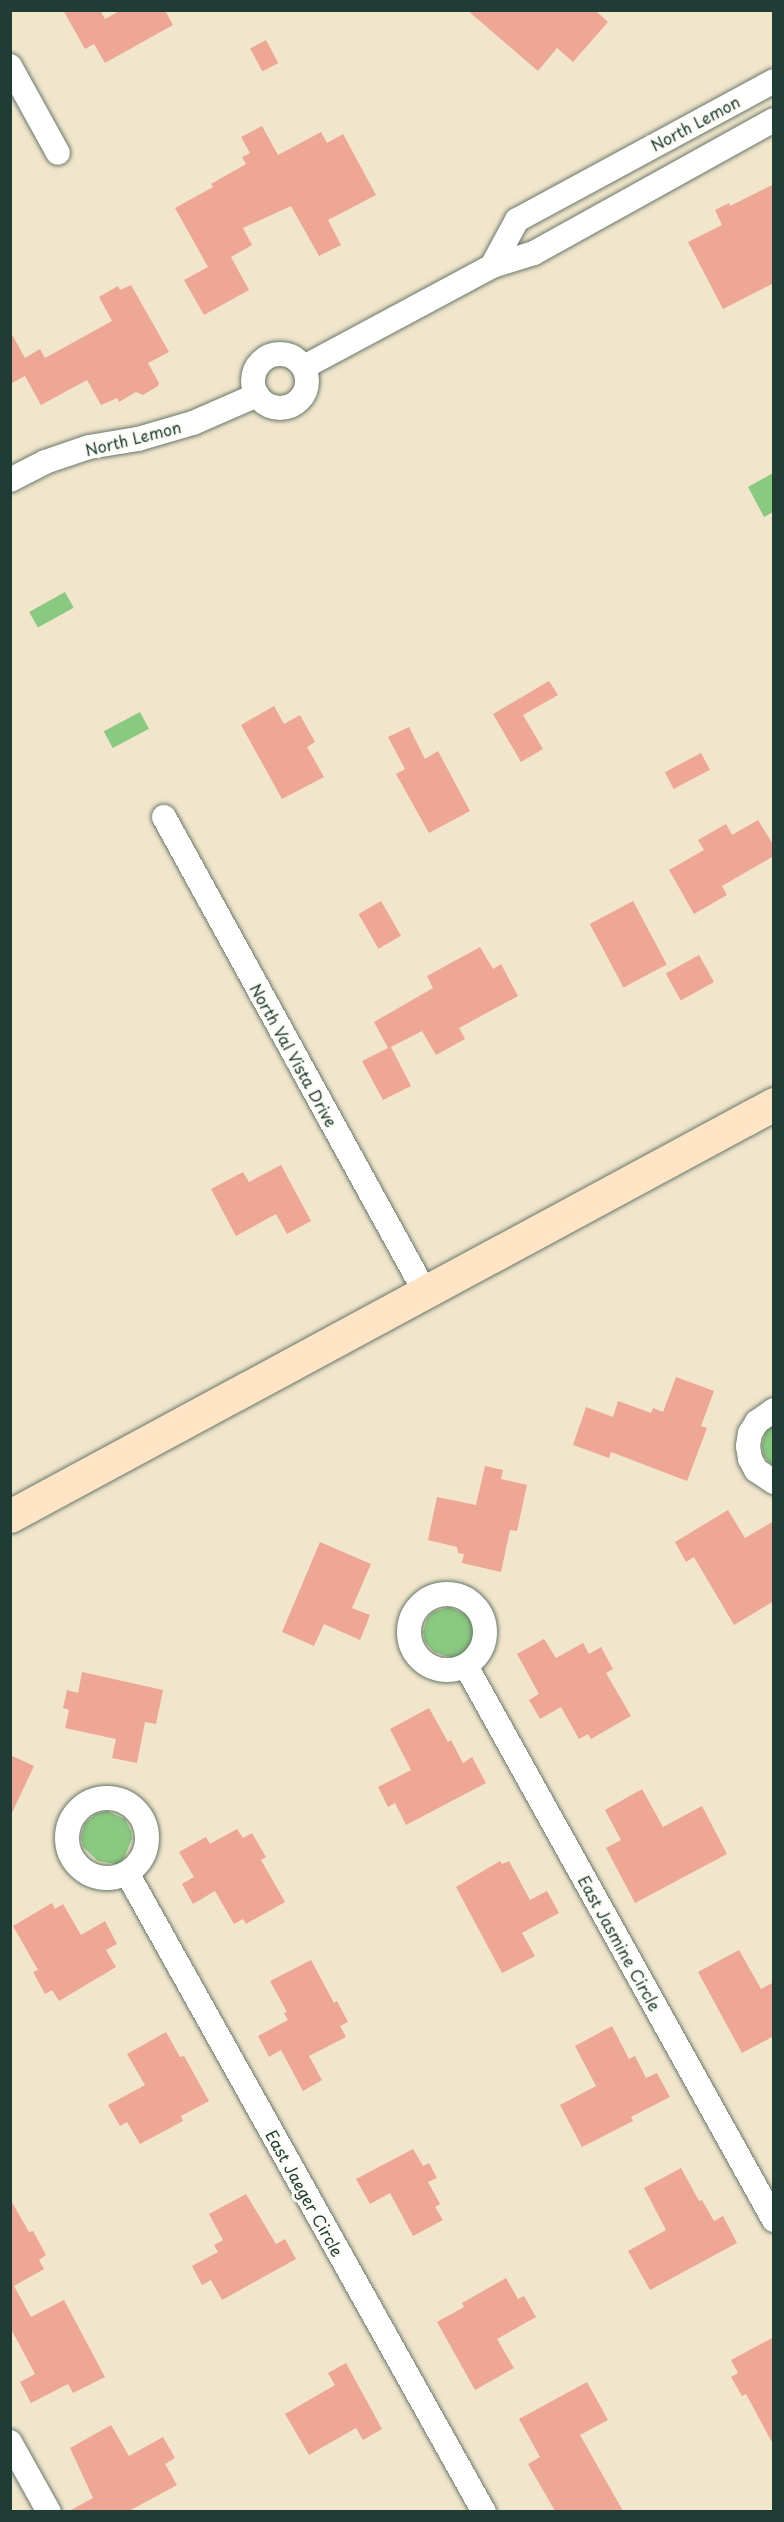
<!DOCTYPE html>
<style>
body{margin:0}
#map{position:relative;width:784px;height:2522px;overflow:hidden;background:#f1e6cc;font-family:"Playpen Sans",sans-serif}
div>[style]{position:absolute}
.green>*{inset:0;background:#8ac980;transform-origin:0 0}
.building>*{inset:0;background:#eea795;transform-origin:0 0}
.roads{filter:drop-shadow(0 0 2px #687869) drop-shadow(0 0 2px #687869)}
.minor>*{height:24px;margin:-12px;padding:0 12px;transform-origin:12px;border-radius:12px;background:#fff}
.minor>.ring{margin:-12px;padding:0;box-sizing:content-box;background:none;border:24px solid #fff;border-radius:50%}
.secondary>*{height:33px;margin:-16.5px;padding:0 16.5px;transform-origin:16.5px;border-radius:16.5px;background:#ffe4c6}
span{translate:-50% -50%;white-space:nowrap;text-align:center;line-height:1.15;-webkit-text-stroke:6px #fdfcf7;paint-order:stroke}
.street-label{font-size:16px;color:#1f3d34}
.frame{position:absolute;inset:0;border:12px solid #1f3d34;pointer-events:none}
</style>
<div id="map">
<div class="green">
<i style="clip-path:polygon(773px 473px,773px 512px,764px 517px,748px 487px)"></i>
<i style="left:65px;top:592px;width:18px;height:41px;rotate:61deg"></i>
<i style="left:140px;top:712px;width:19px;height:41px;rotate:62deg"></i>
<i style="clip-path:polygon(773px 1425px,773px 1467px,764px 1456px,762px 1446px,765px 1433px)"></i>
<i style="clip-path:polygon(449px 1607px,467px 1615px,473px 1627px,474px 1634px,466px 1658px,459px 1660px,434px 1652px,425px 1642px,423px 1632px,427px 1619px,433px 1612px)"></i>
<i style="clip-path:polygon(107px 1811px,125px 1819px,131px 1831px,132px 1839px,121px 1865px,98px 1861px,83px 1847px,81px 1837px,85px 1823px,96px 1814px)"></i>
</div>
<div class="building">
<i style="clip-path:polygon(63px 10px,100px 10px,105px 19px,121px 10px,165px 10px,173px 25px,105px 63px,94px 44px,85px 49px)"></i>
<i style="clip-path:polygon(467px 10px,595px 10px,608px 22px,573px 62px,557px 48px,538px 71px)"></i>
<i style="left:266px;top:40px;width:26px;height:18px;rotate:62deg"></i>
<i style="clip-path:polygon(262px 126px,278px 155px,321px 132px,327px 143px,343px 134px,376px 195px,328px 220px,341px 245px,319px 256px,291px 206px,243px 228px,252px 245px,231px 257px,249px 290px,204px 315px,184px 280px,208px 267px,175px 208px,213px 187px,211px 184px,246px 164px,242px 157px,250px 153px,241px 137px)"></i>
<i style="clip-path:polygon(774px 184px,774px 283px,723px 309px,688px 242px,722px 225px,715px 210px,729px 203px,730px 206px)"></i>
<i style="clip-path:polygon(131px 285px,169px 352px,148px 363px,159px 383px,158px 386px,143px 395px,136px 392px,119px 402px,117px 398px,101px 405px,87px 380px,41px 405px,25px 376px,10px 384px,10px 331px,25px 358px,40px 349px,45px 358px,112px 321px,99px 297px,118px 286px,120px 290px)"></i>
<i style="clip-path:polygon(549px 681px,558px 695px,523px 715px,543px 749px,521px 762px,493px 714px)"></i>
<i style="clip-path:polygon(274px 706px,284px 724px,300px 715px,315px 742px,307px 747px,324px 777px,282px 799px,241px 725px)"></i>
<i style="clip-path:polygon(409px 727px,425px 759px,438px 751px,470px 811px,429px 833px,396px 774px,405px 769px,388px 737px)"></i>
<i style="left:701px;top:753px;width:19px;height:41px;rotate:62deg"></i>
<i style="clip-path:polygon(758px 820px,774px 846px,774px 856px,722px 886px,727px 895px,694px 914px,669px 870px,704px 850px,698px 840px,726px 824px,732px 835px)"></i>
<i style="left:381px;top:901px;width:40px;height:26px;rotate:60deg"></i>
<i style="left:633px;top:901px;width:72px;height:49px;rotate:62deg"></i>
<i style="clip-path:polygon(480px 947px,493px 969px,501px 964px,518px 996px,459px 1028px,465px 1039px,436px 1055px,422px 1031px,391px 1047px,411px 1086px,383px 1100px,362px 1061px,388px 1048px,374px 1022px,433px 988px,427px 976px)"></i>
<i style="left:699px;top:955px;width:31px;height:38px;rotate:61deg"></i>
<i style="clip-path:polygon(281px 1165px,311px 1221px,287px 1234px,276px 1214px,236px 1236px,211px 1189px,243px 1172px,249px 1182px)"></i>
<i style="clip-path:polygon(676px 1377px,714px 1391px,701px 1426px,707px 1428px,687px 1481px,611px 1452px,609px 1458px,573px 1445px,586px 1407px,613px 1417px,618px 1401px,651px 1413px,653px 1408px,663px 1412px)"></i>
<i style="clip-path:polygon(485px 1466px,503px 1470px,501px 1479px,527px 1485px,517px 1531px,510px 1530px,501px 1572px,462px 1563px,464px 1554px,458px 1553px,457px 1547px,428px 1540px,437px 1497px,476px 1505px)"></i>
<i style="clip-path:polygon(728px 1510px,745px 1538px,774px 1521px,774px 1601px,734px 1625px,694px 1557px,686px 1562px,675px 1542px)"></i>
<i style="clip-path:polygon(320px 1542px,371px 1564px,352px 1608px,370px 1615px,360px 1640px,324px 1624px,314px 1646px,282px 1632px)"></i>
<i style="clip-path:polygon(544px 1639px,556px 1658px,583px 1643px,589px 1654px,601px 1647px,613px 1669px,606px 1673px,631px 1716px,591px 1739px,588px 1734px,579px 1739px,561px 1707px,540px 1719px,529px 1700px,539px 1694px,517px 1654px)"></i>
<i style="clip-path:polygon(82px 1672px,163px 1690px,156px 1724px,145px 1722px,137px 1763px,112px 1758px,116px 1739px,65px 1728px,69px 1710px,63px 1708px,67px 1690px,78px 1693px)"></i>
<i style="clip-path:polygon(429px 1708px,448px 1742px,451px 1740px,463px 1763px,472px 1757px,486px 1783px,406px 1825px,395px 1803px,388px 1807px,378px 1787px,411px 1770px,390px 1729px)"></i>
<i style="clip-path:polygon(10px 1755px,34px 1766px,10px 1817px)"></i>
<i style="clip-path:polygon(642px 1789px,663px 1827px,702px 1806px,727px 1854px,635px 1903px,606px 1848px,621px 1840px,605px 1810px)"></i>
<i style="clip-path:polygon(237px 1829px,243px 1838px,252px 1833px,266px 1857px,261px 1860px,285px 1902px,246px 1924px,243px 1919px,234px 1924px,215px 1891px,193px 1904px,182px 1884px,194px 1877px,179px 1852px,206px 1837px,210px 1844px)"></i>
<i style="clip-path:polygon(500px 1861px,502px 1864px,509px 1861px,530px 1900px,547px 1891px,559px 1913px,522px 1933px,535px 1956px,502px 1973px,456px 1887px)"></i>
<i style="clip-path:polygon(52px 1903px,55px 1909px,63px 1904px,81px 1935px,105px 1921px,117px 1944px,106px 1950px,116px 1967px,59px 2001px,52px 1990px,45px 1994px,33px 1972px,38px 1970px,13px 1926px)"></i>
<i style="clip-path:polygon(739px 1950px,761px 1989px,774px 1982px,774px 2036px,742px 2053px,698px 1972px)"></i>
<i style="clip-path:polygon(311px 1960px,334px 2003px,337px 2001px,348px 2022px,340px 2026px,346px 2037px,309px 2056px,322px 2080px,303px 2091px,281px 2050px,269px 2057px,258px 2036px,288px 2020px,284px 2013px,287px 2012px,270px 1981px)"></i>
<i style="clip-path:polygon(612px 2026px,629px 2059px,635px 2056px,646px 2078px,657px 2073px,670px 2097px,631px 2117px,633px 2121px,582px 2147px,560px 2105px,596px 2086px,575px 2046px)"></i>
<i style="clip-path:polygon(166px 2032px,180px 2057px,184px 2056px,209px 2101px,181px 2116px,183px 2121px,140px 2144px,127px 2122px,120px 2126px,108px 2105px,145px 2085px,127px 2054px)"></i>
<i style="clip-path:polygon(413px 2149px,423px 2166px,429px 2163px,437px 2178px,428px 2182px,440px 2204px,435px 2207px,443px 2220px,413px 2236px,390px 2193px,370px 2204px,356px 2179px)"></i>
<i style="clip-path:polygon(681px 2168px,699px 2201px,702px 2200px,714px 2221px,723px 2216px,737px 2243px,650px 2290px,628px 2251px,666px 2230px,644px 2188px)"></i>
<i style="clip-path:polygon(246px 2194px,276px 2244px,285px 2239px,296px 2259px,222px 2300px,211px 2280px,202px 2285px,192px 2266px,218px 2252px,214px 2245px,223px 2240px,209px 2214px)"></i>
<i style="clip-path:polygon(10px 2199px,29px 2232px,33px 2231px,46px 2255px,39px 2260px,44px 2269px,14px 2286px,31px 2317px,64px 2300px,105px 2377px,73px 2393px,68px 2384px,31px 2403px,20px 2382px,35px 2374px,10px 2327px)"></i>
<i style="clip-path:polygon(506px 2278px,518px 2299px,524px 2296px,536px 2317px,497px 2339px,514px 2368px,475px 2390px,437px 2322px,464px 2307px,462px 2303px)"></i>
<i style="clip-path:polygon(774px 2337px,774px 2446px,746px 2394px,742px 2396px,731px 2377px,738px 2373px,731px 2360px)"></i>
<i style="clip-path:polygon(346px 2363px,382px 2429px,363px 2440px,356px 2428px,309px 2455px,285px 2414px,335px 2385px,328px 2373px)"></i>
<i style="clip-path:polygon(587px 2382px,608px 2420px,580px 2435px,623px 2511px,555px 2511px,528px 2464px,540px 2457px,519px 2419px)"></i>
<i style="clip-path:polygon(111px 2425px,129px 2456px,163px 2437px,175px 2458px,165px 2464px,177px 2485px,129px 2511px,69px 2511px,93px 2498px,70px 2448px)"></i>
</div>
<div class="roads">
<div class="minor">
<i style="left:10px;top:66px;width:99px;rotate:61.1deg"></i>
<i style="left:492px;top:266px;width:52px;rotate:-61.5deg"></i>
<i style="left:517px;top:220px;width:292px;rotate:-28.4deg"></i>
<i class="ring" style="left:253px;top:354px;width:30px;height:30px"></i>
<i style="left:304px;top:367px;width:213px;rotate:-28.2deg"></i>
<i style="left:492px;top:266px;width:44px;rotate:-17.2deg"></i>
<i style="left:534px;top:253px;width:274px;rotate:-29deg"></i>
<i style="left:10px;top:480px;width:39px;rotate:-27deg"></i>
<i style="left:45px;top:462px;width:46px;rotate:-18.8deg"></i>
<i style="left:89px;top:447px;width:50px;rotate:-9.3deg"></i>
<i style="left:138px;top:439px;width:57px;rotate:-16.2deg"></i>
<i style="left:193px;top:423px;width:70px;rotate:-23.6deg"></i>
<i style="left:164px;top:817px;width:542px;rotate:61.21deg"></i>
<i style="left:774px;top:1410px;width:21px;rotate:145deg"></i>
<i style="left:757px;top:1422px;width:13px;rotate:122deg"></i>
<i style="left:750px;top:1433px;width:13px;rotate:99deg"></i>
<i style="left:748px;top:1446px;width:13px;rotate:81deg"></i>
<i style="left:750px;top:1459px;width:13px;rotate:61deg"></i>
<i style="left:756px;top:1470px;width:22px;rotate:34deg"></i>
<i class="ring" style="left:409px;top:1594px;width:52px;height:52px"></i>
<i style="left:466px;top:1666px;width:634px;rotate:60.93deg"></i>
<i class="ring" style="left:67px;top:1798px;width:56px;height:56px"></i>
<i style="left:127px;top:1873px;width:732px;rotate:60.81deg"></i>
<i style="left:10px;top:2442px;width:80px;rotate:60.9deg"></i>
</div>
<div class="secondary">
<i style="left:10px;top:1516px;width:868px;rotate:-28.34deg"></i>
</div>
</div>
<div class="street-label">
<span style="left:695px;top:123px;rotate:-28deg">North Lemon</span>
<span style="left:133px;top:438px;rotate:-14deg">North Lemon</span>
<span style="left:294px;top:1055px;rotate:61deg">North Val Vista Drive</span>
<span style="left:620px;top:1943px;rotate:61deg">East Jasmine Circle</span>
<span style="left:305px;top:2193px;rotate:61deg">East Jaeger Circle</span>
</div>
<div class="frame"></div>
</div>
